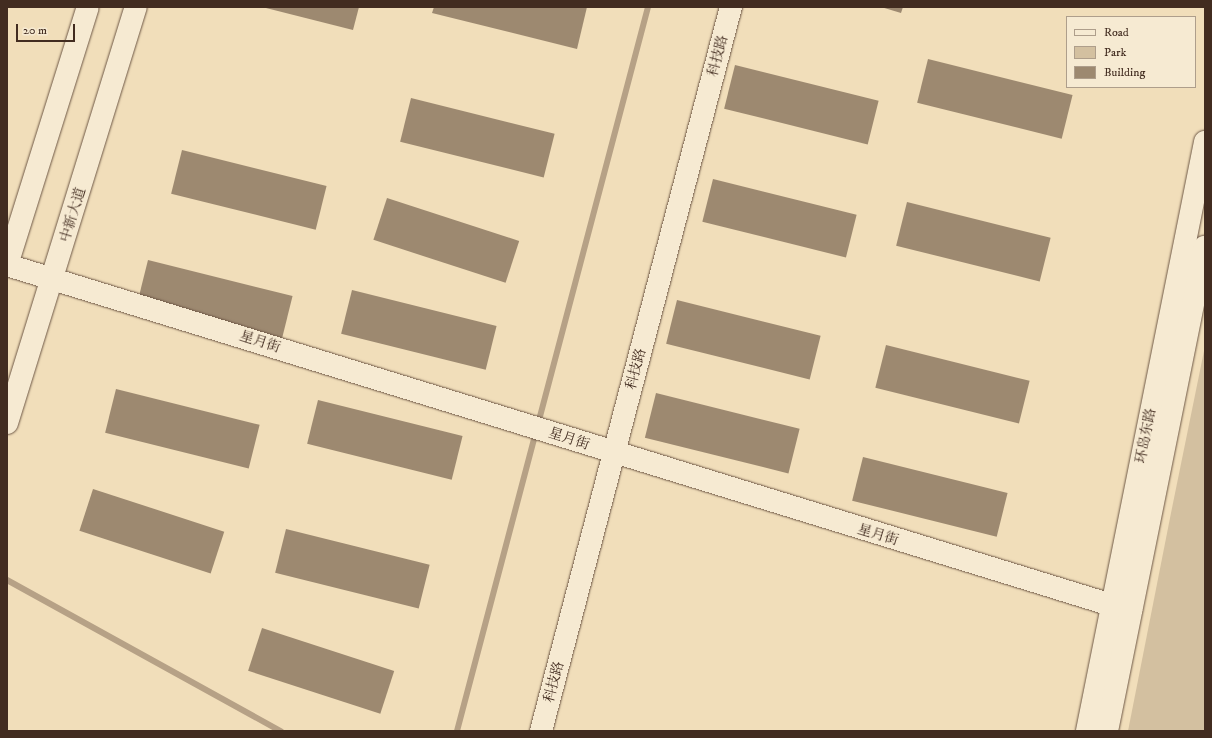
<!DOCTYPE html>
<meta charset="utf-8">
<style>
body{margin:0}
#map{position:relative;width:1212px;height:738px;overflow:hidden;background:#f1deba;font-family:"IM FELL DW Pica","Noto Serif SC",serif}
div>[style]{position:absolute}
.green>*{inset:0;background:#d3c0a0}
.stream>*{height:6px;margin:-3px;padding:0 3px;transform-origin:3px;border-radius:3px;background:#b6a186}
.building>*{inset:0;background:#9d8970;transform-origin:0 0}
.roads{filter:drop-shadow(0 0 1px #6e5846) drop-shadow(0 0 1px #6e5846)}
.tertiary>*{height:22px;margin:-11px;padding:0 11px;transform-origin:11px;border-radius:11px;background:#f6ead2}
.secondary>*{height:22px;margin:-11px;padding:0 11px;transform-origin:11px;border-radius:11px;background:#f6ead2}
span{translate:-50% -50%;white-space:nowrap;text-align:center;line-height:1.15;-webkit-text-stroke:3px #f6ead2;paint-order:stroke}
.street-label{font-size:14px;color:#422c20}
.frame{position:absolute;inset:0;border:8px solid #422c20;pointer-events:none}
.legend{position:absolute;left:1066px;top:16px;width:130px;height:72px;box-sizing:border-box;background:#f6ead2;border:1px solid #ae9e8b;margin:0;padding:5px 7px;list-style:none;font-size:12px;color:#422c20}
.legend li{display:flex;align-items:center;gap:8px;height:20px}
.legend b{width:20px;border:1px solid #ae9e8b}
.scale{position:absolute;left:16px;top:24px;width:59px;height:18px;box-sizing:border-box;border:2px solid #422c20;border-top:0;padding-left:5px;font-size:12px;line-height:14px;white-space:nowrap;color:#422c20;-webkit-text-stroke:3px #f6ead2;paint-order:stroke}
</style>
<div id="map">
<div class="green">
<i style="clip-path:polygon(1205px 346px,1205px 731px,1128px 731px,1171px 513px)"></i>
</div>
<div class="stream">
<i style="left:7px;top:580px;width:313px;rotate:28.9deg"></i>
<i style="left:457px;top:731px;width:749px;rotate:-75.22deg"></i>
</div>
<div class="building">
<i style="clip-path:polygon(262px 7px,359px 7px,353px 30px)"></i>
<i style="clip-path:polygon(434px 7px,587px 7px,577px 49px,432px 13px)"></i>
<i style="clip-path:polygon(881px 7px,903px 7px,901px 13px)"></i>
<i style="left:928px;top:59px;width:149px;height:45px;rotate:14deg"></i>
<i style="left:735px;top:65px;width:148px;height:45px;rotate:14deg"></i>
<i style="left:411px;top:98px;width:148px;height:45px;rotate:14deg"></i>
<i style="left:182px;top:150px;width:149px;height:45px;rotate:14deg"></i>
<i style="left:713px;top:179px;width:148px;height:44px;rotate:14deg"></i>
<i style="left:387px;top:198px;width:139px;height:44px;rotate:18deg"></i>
<i style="left:907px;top:202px;width:148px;height:45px;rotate:14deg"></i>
<i style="left:148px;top:260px;width:149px;height:45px;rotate:14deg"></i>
<i style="left:352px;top:290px;width:149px;height:45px;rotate:14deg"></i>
<i style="left:677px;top:300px;width:148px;height:45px;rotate:14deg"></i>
<i style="left:886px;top:345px;width:148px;height:44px;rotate:14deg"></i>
<i style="left:116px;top:389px;width:148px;height:45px;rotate:14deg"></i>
<i style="left:656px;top:393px;width:148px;height:46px;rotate:14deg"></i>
<i style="left:318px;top:400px;width:149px;height:45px;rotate:14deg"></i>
<i style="left:863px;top:457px;width:149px;height:45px;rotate:14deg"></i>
<i style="left:93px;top:489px;width:138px;height:44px;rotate:18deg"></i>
<i style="left:286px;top:529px;width:148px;height:45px;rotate:14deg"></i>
<i style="left:262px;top:628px;width:139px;height:45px;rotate:18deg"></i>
</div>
<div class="roads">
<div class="tertiary">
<i style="left:7px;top:265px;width:1176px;rotate:17.11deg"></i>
<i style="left:541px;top:731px;width:749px;rotate:-75.3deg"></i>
<i style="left:1087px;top:731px;width:601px;rotate:-78.67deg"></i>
<i style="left:1107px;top:731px;width:494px;rotate:-78.6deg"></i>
</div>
<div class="secondary">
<i style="left:7px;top:265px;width:270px;rotate:-72.6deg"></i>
<i style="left:7px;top:423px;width:436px;rotate:-72.8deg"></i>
</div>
</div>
<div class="street-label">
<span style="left:718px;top:56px;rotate:-75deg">科技路</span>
<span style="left:73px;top:215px;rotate:-73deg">中新大道</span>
<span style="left:260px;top:342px;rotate:18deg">星月街</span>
<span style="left:636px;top:369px;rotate:-75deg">科技路</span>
<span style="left:1146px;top:436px;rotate:-79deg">环岛东路</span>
<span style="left:569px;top:439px;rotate:18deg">星月街</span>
<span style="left:878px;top:535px;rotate:17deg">星月街</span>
<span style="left:554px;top:682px;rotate:-75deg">科技路</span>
</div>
<div class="frame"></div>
<ul class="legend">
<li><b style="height:5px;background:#f6ead2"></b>Road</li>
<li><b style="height:11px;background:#d3c0a0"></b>Park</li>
<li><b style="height:11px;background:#9d8970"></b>Building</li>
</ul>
<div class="scale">20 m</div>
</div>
